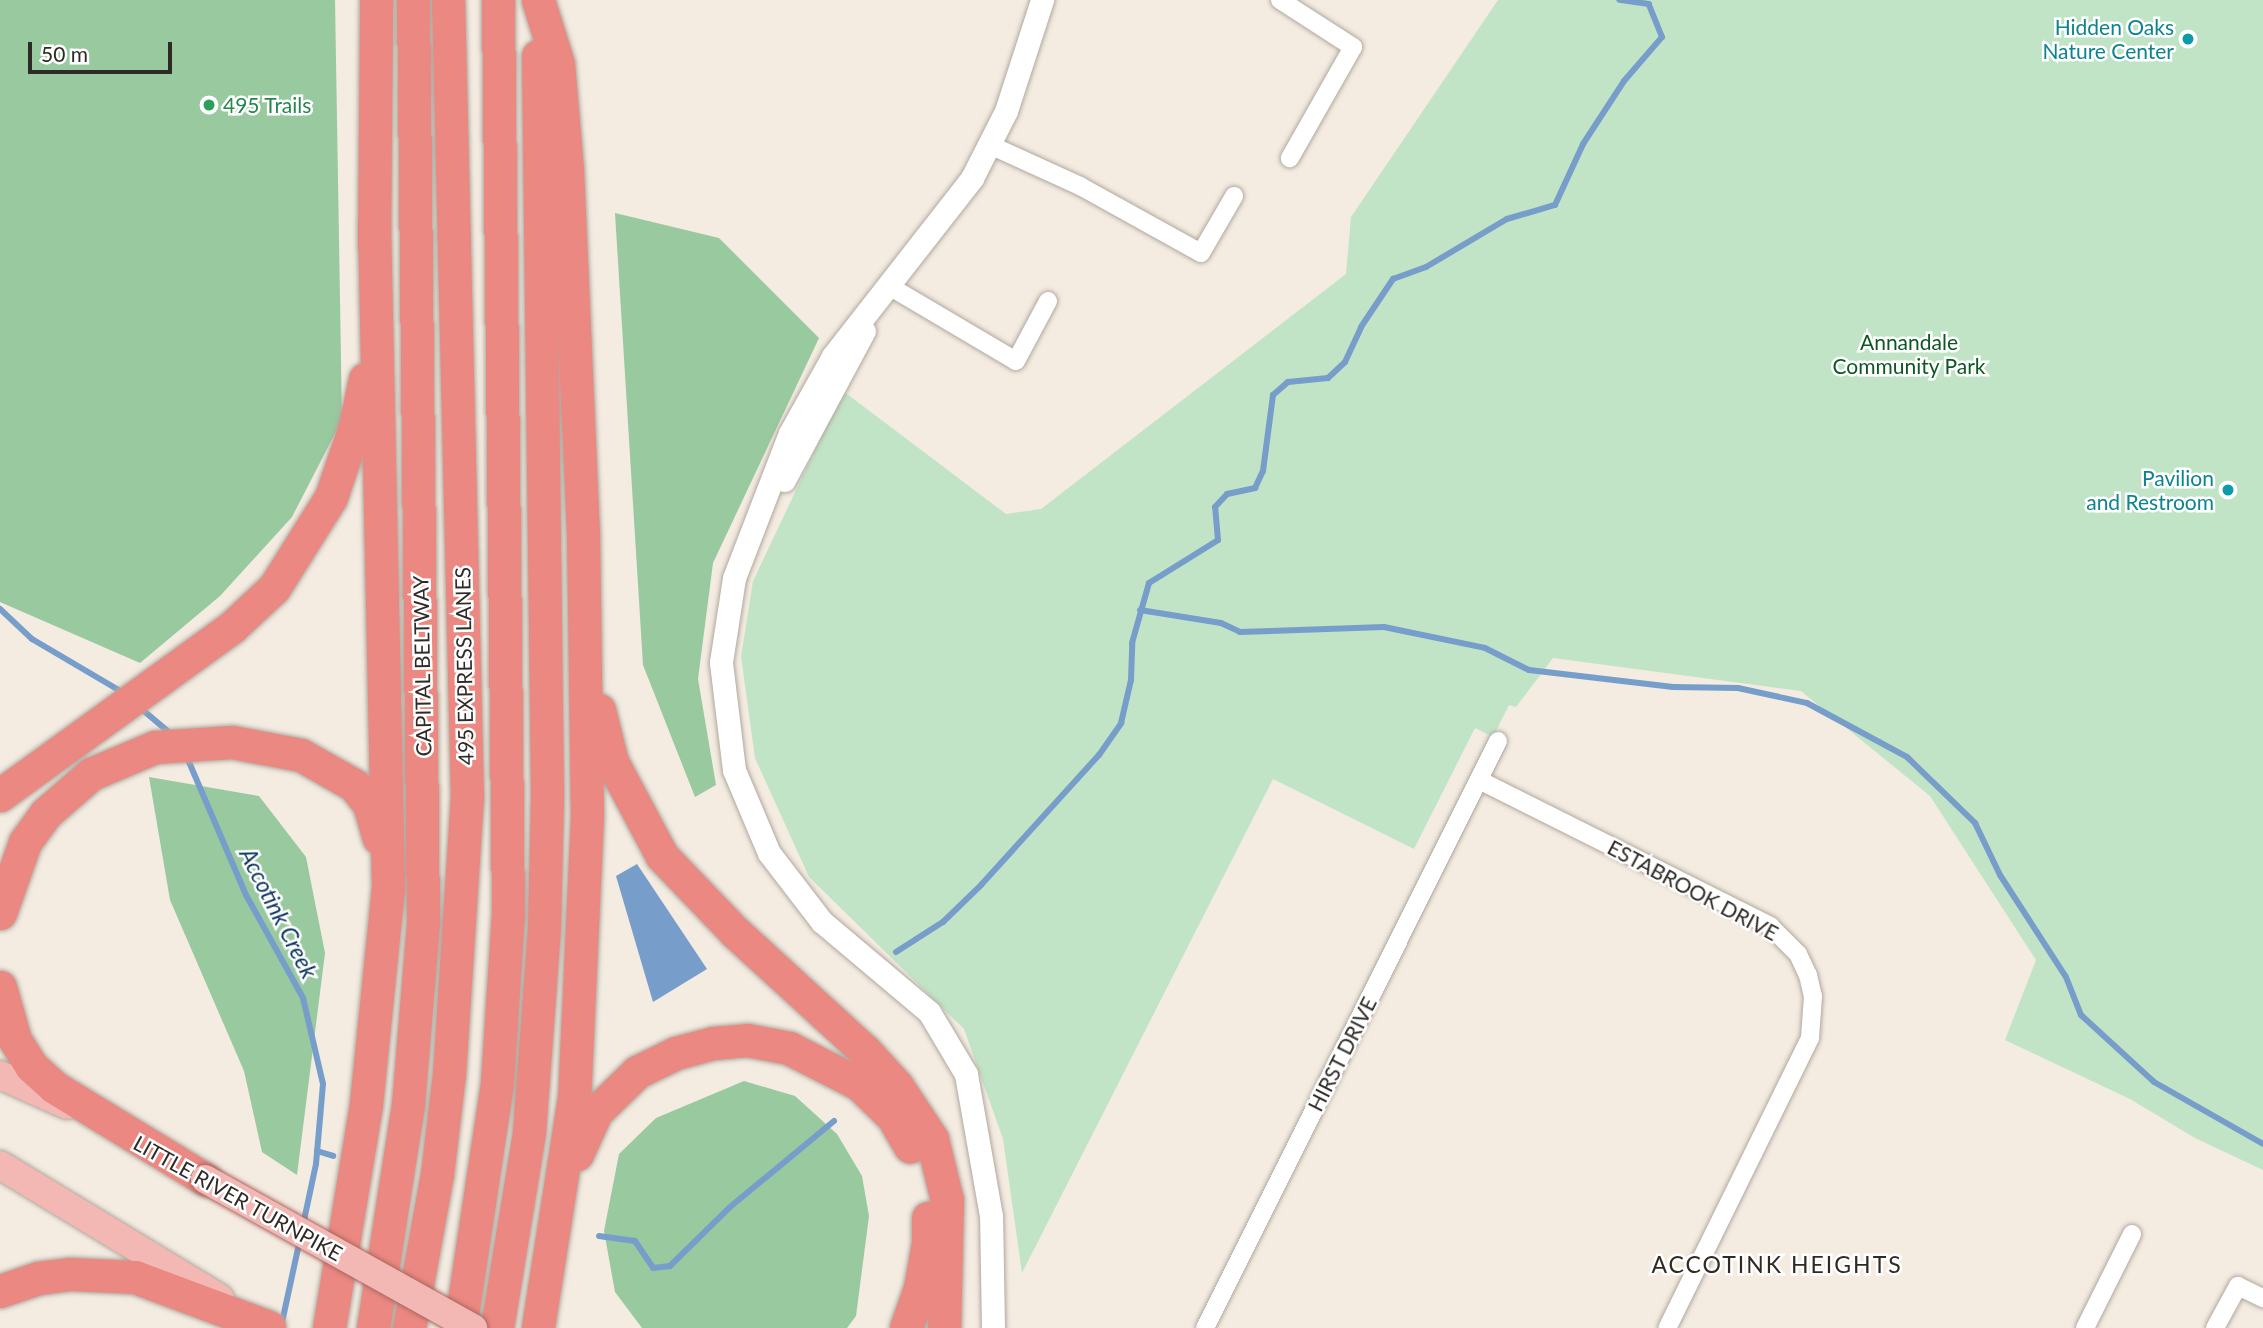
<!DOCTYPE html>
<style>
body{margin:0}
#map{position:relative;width:2263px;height:1328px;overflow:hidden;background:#f4ebe1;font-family:Lato,sans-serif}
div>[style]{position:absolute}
.green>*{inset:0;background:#c2e4c6}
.forest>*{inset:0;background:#99c99f}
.water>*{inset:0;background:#779dca}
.stream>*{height:6px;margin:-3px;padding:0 3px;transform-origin:3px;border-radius:3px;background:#779dca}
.roads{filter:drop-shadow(0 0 2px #b0a89e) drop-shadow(0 0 2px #b0a89e)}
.minor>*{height:18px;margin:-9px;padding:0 9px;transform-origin:9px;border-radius:9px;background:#fff}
.tertiary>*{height:23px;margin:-11.5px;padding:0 11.5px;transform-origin:11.5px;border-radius:11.5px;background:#fff}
.primary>*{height:28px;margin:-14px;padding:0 14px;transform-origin:14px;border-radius:14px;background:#f3b8b3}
.motorway>*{height:33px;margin:-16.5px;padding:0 16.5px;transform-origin:16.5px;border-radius:16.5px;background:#eb8881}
.bridges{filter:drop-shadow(0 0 2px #a96762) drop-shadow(0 0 2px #a96762)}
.primary-bridge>*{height:28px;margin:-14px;padding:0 14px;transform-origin:14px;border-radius:14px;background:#f3b8b3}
.dots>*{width:19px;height:19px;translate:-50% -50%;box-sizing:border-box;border:4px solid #fff;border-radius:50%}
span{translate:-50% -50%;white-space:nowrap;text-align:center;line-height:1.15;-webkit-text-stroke:5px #fff;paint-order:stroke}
.culture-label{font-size:21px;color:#0d838f}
.right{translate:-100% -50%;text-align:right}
.leisure-label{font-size:21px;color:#27864d}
.left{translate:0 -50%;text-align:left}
.park-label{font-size:21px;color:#0d5723}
.street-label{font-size:21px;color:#2e2b27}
.water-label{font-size:23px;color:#0b345e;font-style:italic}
.neighbourhood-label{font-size:23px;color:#302a22;letter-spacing:2px}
.scale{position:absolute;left:28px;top:42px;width:144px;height:32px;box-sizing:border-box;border:4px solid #2e2b27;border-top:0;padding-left:9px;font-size:21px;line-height:24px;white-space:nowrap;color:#2e2b27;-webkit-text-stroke:5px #fff;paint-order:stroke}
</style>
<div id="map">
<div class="green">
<i style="clip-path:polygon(1498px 0,2263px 0,2263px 1170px,2195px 1138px,2130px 1099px,2005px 1040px,2036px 960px,1930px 796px,1801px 691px,1553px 658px,1516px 707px,1509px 705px,1493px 737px,1475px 728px,1414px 849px,1273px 779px,1022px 1273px,1003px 1139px,964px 1029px,809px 877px,755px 758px,741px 657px,753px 581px,843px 391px,1006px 514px,1041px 509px,1346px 274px,1351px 217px)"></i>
</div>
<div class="forest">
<i style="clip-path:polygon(0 0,335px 0,342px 420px,292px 517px,220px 596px,140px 663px,0 602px)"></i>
<i style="clip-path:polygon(615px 213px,719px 238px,819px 338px,713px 563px,698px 679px,716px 785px,695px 797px,643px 665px)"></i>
<i style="clip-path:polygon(149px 777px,259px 796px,306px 857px,325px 953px,297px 1175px,262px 1152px,244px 1071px,170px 900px)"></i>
<i style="clip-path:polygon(744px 1081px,795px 1096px,837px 1134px,862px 1176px,869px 1216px,856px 1316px,847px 1328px,642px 1328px,615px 1292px,604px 1231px,619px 1154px,656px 1118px)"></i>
</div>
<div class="water">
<i style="clip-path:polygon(637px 864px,707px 969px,653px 1002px,616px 876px)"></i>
</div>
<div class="stream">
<i style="left:0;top:609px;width:44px;rotate:43.2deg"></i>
<i style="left:32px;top:639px;width:104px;rotate:30.5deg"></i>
<i style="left:1140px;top:610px;width:82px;rotate:9.1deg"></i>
<i style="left:1221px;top:623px;width:21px;rotate:25deg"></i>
<i style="left:1240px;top:632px;width:144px;rotate:-2deg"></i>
<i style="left:1384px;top:627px;width:103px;rotate:11.7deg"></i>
<i style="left:1485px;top:648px;width:49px;rotate:26.6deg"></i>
<i style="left:1529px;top:670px;width:145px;rotate:6.7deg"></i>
<i style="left:1673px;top:687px;width:65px;rotate:0.9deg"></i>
<i style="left:1738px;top:688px;width:71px;rotate:12.3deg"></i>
<i style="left:1807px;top:703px;width:114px;rotate:28.4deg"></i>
<i style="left:1907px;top:757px;width:95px;rotate:44.1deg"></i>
<i style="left:1975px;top:823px;width:58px;rotate:64.3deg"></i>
<i style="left:2000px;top:875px;width:121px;rotate:57.1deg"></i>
<i style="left:2066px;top:977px;width:41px;rotate:68.5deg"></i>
<i style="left:2081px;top:1015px;width:99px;rotate:42.5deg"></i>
<i style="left:2154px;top:1082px;width:125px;rotate:29.6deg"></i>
<i style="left:138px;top:706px;width:42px;rotate:40.2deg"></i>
<i style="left:186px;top:755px;width:152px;rotate:66.8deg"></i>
<i style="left:246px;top:895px;width:118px;rotate:61deg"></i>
<i style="left:303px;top:998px;width:88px;rotate:76.9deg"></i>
<i style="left:323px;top:1084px;width:80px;rotate:95deg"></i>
<i style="left:316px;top:1164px;width:62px;rotate:102deg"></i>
<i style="left:896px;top:952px;width:56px;rotate:-32.6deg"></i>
<i style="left:943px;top:922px;width:53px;rotate:-44.2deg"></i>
<i style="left:981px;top:885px;width:176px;rotate:-47.8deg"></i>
<i style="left:1099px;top:755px;width:39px;rotate:-55deg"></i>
<i style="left:1121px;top:723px;width:44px;rotate:-76.9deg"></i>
<i style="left:1131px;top:680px;width:37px;rotate:-88deg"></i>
<i style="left:1132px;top:643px;width:62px;rotate:-74.2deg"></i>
<i style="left:1149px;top:583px;width:81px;rotate:-31.9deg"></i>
<i style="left:1218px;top:540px;width:33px;rotate:-95deg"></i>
<i style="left:1215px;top:507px;width:18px;rotate:-47deg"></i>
<i style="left:1227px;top:494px;width:29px;rotate:-12deg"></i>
<i style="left:1255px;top:488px;width:19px;rotate:-65deg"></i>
<i style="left:1263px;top:471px;width:77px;rotate:-82.5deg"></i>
<i style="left:1273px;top:395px;width:20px;rotate:-41deg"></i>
<i style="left:1288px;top:382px;width:40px;rotate:-5.7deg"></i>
<i style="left:1328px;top:378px;width:23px;rotate:-43deg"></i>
<i style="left:1345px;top:362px;width:38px;rotate:-65deg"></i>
<i style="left:1361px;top:327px;width:58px;rotate:-56.3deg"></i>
<i style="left:1393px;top:279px;width:35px;rotate:-20deg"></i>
<i style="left:1426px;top:267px;width:94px;rotate:-30.7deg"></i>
<i style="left:1507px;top:219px;width:50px;rotate:-16.3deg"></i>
<i style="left:1555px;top:205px;width:67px;rotate:-65.3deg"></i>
<i style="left:1583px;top:144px;width:75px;rotate:-56.9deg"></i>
<i style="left:1624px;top:81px;width:58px;rotate:-49.2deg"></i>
<i style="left:1662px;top:37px;width:35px;rotate:-112deg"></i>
<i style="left:1649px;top:4px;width:30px;rotate:-172deg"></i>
<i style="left:317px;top:1151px;width:17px;rotate:17deg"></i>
<i style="left:599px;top:1236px;width:36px;rotate:8deg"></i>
<i style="left:635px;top:1241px;width:32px;rotate:56deg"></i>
<i style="left:653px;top:1268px;width:17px;rotate:-7deg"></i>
<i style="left:670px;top:1266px;width:84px;rotate:-44.5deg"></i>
<i style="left:730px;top:1207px;width:135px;rotate:-39.6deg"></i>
<i style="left:281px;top:1327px;width:90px;rotate:-77.8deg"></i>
</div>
<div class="roads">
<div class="minor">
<i style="left:1280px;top:0;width:87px;rotate:32.8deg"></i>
<i style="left:1353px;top:47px;width:128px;rotate:119.6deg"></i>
<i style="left:990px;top:145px;width:99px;rotate:24.5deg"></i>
<i style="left:1080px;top:186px;width:138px;rotate:29deg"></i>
<i style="left:1201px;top:253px;width:66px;rotate:-59.9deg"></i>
<i style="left:889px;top:286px;width:147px;rotate:30.6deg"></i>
<i style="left:1016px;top:361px;width:68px;rotate:-61.9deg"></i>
<i style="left:1479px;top:780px;width:326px;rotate:26.6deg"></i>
<i style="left:1770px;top:926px;width:40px;rotate:45deg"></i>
<i style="left:1798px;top:954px;width:23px;rotate:65deg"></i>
<i style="left:1808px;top:975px;width:22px;rotate:77deg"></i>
<i style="left:1813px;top:996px;width:42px;rotate:94.1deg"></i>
<i style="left:1810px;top:1038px;width:323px;rotate:116.2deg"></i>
<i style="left:1205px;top:1328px;width:656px;rotate:-63.47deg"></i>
<i style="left:2085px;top:1328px;width:105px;rotate:-63.4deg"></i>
<i style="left:2215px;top:1328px;width:48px;rotate:-61.3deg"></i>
<i style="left:2238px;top:1286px;width:28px;rotate:26deg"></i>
</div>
<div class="tertiary">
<i style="left:784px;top:480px;width:169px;rotate:-61.8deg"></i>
<i style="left:993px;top:1328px;width:112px;rotate:-91deg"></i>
<i style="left:991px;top:1216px;width:144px;rotate:-100deg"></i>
<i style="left:966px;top:1074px;width:72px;rotate:-120.8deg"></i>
<i style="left:929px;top:1012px;width:140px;rotate:-139.9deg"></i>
<i style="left:822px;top:922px;width:87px;rotate:-127.5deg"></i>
<i style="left:769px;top:853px;width:90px;rotate:-112.9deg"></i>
<i style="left:734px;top:770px;width:109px;rotate:-96.9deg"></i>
<i style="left:721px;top:662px;width:85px;rotate:-81.2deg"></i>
<i style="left:734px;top:578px;width:155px;rotate:-68.9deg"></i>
<i style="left:790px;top:433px;width:88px;rotate:-60.8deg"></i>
<i style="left:833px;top:356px;width:226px;rotate:-52deg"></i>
<i style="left:972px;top:178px;width:75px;rotate:-63.1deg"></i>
<i style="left:1006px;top:111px;width:117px;rotate:-72deg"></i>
</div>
<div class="primary">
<i style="left:0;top:1075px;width:73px;rotate:24.1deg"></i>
<i style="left:0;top:1165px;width:257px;rotate:31.2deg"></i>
</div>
<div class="motorway">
<i style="left:538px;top:0;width:67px;rotate:72.6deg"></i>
<i style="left:558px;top:64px;width:105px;rotate:85.1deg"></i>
<i style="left:567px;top:169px;width:364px;rotate:87.5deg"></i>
<i style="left:583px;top:533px;width:282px;rotate:89.2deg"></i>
<i style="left:587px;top:815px;width:282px;rotate:92.6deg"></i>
<i style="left:574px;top:1097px;width:234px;rotate:98.9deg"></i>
<i style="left:374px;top:245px;width:245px;rotate:-89.5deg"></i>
<i style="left:599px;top:710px;width:54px;rotate:76deg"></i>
<i style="left:612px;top:762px;width:106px;rotate:62deg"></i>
<i style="left:662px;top:856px;width:105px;rotate:46.2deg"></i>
<i style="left:735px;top:932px;width:176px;rotate:42.5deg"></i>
<i style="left:865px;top:1051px;width:47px;rotate:47.6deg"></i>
<i style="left:897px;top:1086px;width:64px;rotate:56.6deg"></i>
<i style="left:932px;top:1139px;width:63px;rotate:76.2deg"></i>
<i style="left:947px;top:1200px;width:128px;rotate:91.3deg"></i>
<i style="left:0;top:795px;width:286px;rotate:-35.9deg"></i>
<i style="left:232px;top:627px;width:57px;rotate:-42.9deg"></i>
<i style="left:274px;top:588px;width:107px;rotate:-57.9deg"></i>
<i style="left:331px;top:497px;width:75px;rotate:-71.3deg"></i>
<i style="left:355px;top:426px;width:48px;rotate:-78deg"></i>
<i style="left:0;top:913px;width:75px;rotate:-70.6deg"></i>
<i style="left:25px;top:842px;width:34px;rotate:-54deg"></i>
<i style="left:45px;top:814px;width:61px;rotate:-41deg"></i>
<i style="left:91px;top:774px;width:69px;rotate:-22.9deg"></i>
<i style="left:155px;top:747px;width:77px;rotate:-3.7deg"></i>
<i style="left:232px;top:742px;width:70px;rotate:10.7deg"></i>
<i style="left:301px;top:755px;width:61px;rotate:29.5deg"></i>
<i style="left:354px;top:785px;width:24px;rotate:52deg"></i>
<i style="left:369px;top:804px;width:35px;rotate:74deg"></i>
<i style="left:0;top:987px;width:55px;rotate:74.2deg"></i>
<i style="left:15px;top:1040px;width:31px;rotate:58deg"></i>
<i style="left:31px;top:1066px;width:31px;rotate:42deg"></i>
<i style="left:54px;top:1087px;width:177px;rotate:31.4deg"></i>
<i style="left:577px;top:1154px;width:46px;rotate:-65.7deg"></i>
<i style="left:596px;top:1112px;width:57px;rotate:-44.3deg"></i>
<i style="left:637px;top:1072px;width:43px;rotate:-26deg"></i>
<i style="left:676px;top:1053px;width:39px;rotate:-15deg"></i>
<i style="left:714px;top:1043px;width:33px;rotate:-5deg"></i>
<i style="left:747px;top:1040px;width:43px;rotate:10.8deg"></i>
<i style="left:789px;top:1048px;width:79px;rotate:27.2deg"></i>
<i style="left:859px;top:1084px;width:47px;rotate:44.1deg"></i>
<i style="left:893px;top:1117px;width:34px;rotate:60deg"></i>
<i style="left:0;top:1291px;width:40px;rotate:-18.9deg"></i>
<i style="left:38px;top:1278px;width:33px;rotate:-7deg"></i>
<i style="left:71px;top:1274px;width:64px;rotate:2.7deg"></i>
<i style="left:135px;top:1277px;width:143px;rotate:20.5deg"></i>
<i style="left:329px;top:1328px;width:227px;rotate:-80.6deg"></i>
<i style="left:366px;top:1104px;width:219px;rotate:-84.2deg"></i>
<i style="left:388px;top:886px;width:663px;rotate:-91.21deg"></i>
<i style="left:373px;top:1328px;width:226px;rotate:-81.1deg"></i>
<i style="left:408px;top:1105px;width:185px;rotate:-85.3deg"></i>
<i style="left:423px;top:921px;width:921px;rotate:-90.62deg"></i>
<i style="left:409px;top:1328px;width:157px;rotate:-79.7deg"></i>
<i style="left:437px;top:1174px;width:101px;rotate:-83.2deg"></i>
<i style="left:449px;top:1074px;width:277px;rotate:-86.3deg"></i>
<i style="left:467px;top:798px;width:798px;rotate:-91.36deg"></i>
<i style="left:460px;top:1328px;width:248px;rotate:-81.4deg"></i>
<i style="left:497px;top:1083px;width:169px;rotate:-86.3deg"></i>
<i style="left:508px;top:914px;width:914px;rotate:-90.63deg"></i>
<i style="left:497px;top:1328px;width:199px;rotate:-80.7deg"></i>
<i style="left:529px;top:1132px;width:204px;rotate:-85.8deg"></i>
<i style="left:544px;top:929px;width:137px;rotate:-88.7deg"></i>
<i style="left:547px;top:792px;width:736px;rotate:-90.7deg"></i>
<i style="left:906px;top:1328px;width:42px;rotate:-70.7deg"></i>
<i style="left:920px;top:1288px;width:46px;rotate:-79.9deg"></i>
<i style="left:928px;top:1243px;width:25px;rotate:-90deg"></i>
</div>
</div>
<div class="bridges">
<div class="primary-bridge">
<i style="left:205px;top:1179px;width:307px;rotate:29.1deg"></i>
</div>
</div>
<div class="dots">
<i style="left:2188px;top:39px;background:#0f9aa8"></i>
<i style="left:209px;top:105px;background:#2e9e5b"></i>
<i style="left:2228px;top:490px;background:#0f9aa8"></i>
</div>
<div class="culture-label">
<span class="right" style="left:2174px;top:39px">Hidden Oaks<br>Nature Center</span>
<span class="right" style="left:2214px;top:490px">Pavilion<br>and Restroom</span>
</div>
<div class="leisure-label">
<span class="left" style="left:223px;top:105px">495 Trails</span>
</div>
<div class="park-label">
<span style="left:1909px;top:354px">Annandale<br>Community Park</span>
</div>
<div class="street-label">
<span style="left:422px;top:666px;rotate:-91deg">CAPITAL BELTWAY</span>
<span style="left:464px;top:666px;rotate:-91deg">495 EXPRESS LANES</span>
<span style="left:1693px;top:890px;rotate:28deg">ESTABROOK DRIVE</span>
<span style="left:1342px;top:1054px;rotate:-63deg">HIRST DRIVE</span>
<span style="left:238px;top:1198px;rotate:29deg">LITTLE RIVER TURNPIKE</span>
</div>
<div class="water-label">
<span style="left:279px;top:913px;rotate:63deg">Accotink Creek</span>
</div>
<div class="neighbourhood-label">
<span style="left:1777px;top:1264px">ACCOTINK HEIGHTS</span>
</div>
<div class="scale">50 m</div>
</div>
